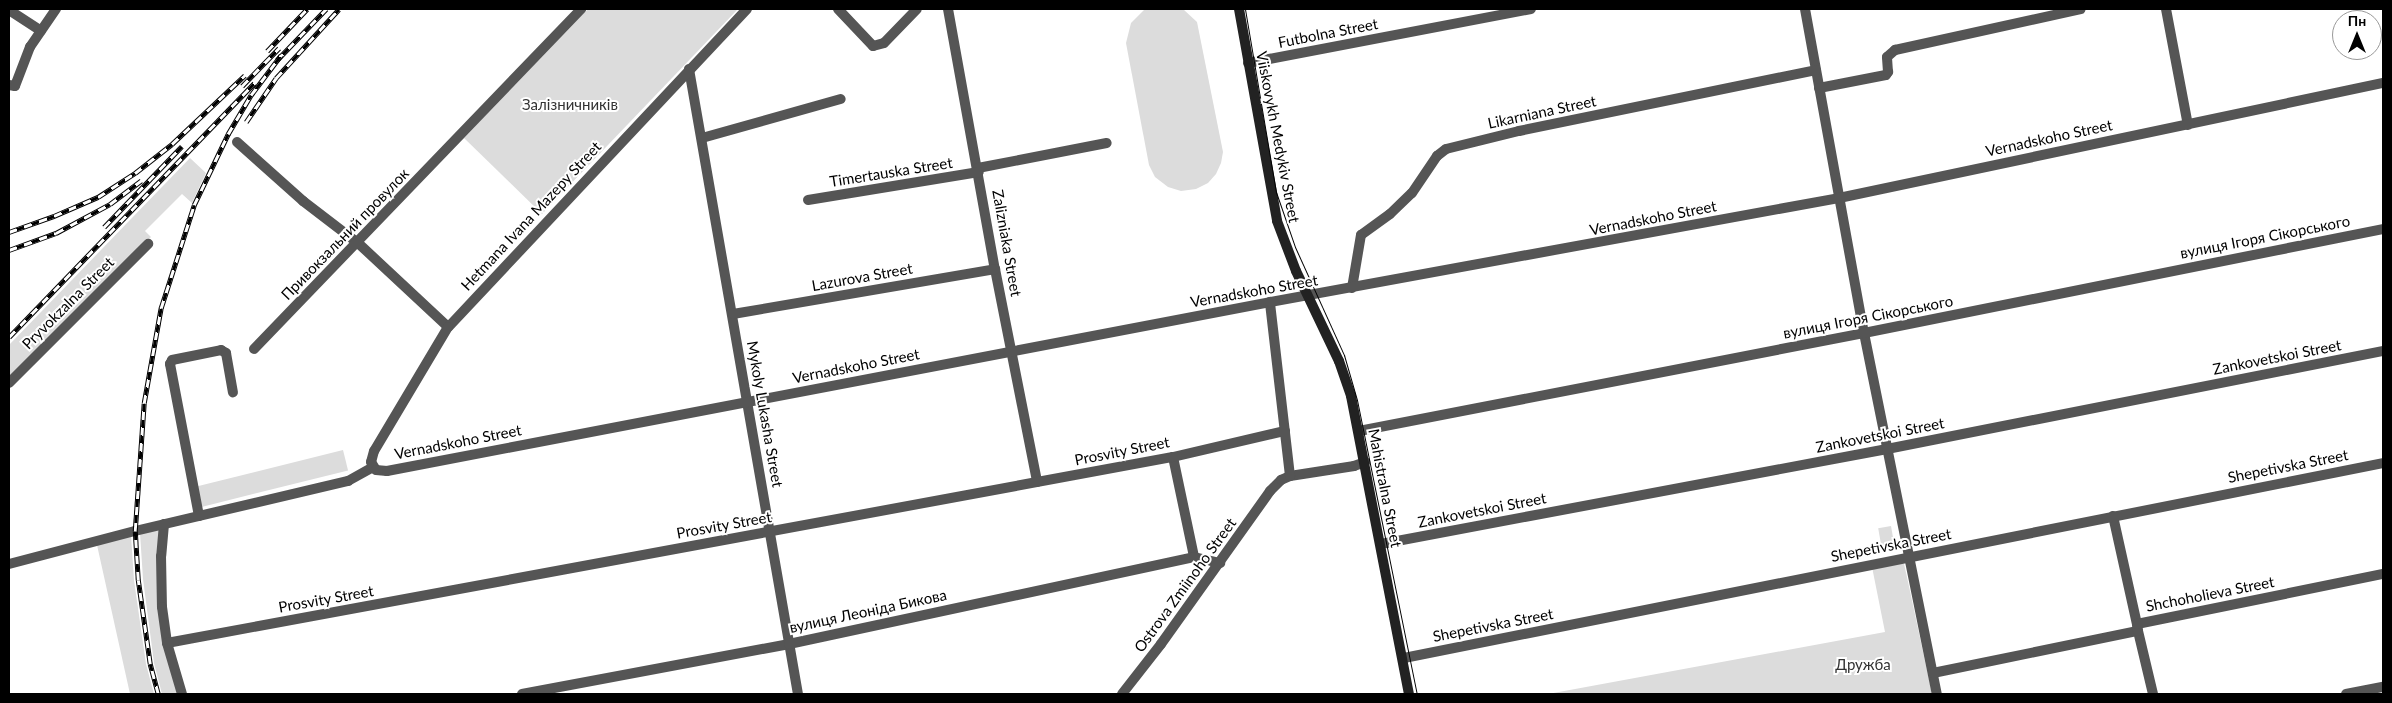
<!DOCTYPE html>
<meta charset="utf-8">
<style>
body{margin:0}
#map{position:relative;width:2392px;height:703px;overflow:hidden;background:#fff;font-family:Lato,sans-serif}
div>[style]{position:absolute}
.green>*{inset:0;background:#dcdcdc;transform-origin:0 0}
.minor>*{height:10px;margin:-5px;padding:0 5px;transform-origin:5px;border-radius:5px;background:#555}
.tertiary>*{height:10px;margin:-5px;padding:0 5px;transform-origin:5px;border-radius:5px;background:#555}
.secondary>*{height:10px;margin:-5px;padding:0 5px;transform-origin:5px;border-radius:5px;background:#222}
.tram>*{height:1px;margin:-0.5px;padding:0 0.5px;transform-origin:0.5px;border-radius:0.5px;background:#000}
.rail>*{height:4.5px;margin-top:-2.25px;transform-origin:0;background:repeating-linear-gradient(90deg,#fff 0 8px,#000 0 16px);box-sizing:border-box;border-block:1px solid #000}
span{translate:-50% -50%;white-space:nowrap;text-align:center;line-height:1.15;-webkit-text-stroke:4px #fff;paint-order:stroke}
.street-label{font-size:15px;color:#000}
.park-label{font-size:15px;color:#333}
.frame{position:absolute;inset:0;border:10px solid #000;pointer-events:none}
.north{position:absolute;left:2332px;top:10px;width:50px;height:50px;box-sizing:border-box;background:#fff;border:1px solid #999;border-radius:50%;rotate:0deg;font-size:14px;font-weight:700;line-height:20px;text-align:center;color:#000}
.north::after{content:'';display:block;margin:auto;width:18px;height:22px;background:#000;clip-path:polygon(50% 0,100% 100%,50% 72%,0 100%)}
</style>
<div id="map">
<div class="green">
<i style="clip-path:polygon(588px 9px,738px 9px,542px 214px,464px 138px)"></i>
<i style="clip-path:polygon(1145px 9px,1183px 9px,1197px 22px,1223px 152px,1221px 163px,1216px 174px,1208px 183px,1196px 189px,1181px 191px,1168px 187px,1155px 177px,1149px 165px,1126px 43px,1131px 23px)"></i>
<i style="clip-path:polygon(190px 158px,206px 173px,192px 203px,182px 194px,145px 231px,151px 237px,9px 378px,9px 345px)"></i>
<i style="left:343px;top:450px;width:21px;height:151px;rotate:76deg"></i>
<i style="left:1891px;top:526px;width:22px;height:13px;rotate:80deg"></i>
<i style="clip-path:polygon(162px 528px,159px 584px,180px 694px,162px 694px,154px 663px,143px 579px,140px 533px)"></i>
<i style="clip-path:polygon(131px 535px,134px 580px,146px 664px,154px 694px,130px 694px,97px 545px)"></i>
<i style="clip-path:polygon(1898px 562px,1904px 564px,1907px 577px,1932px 694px,1548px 694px,1885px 632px,1872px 567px)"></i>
</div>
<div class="minor">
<i style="left:838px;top:9px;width:51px;rotate:46.6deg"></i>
<i style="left:873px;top:46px;width:11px;rotate:-15deg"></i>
<i style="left:884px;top:43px;width:47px;rotate:-45.9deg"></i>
<i style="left:948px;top:9px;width:264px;rotate:79.8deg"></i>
<i style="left:995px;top:269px;width:217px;rotate:78.8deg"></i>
<i style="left:1805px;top:9px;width:329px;rotate:79.7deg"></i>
<i style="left:1864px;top:333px;width:368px;rotate:78.6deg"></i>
<i style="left:2166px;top:9px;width:118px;rotate:79.3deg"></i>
<i style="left:9px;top:10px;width:38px;rotate:33deg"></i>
<i style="left:1248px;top:63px;width:288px;rotate:-10.8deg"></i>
<i style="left:689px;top:69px;width:634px;rotate:80.11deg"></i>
<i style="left:9px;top:85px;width:6px;rotate:9deg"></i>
<i style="left:15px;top:86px;width:42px;rotate:-69deg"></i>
<i style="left:30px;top:47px;width:46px;rotate:-55.6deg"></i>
<i style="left:1819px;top:88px;width:68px;rotate:-11deg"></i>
<i style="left:1886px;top:75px;width:4px;rotate:-56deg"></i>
<i style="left:1888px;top:72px;width:15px;rotate:-94deg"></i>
<i style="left:1887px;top:57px;width:11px;rotate:-41deg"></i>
<i style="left:1895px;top:50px;width:190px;rotate:-12.4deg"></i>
<i style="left:702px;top:138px;width:144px;rotate:-15.7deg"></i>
<i style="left:237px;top:142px;width:89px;rotate:41.8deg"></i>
<i style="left:303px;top:201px;width:69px;rotate:37.4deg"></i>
<i style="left:358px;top:243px;width:123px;rotate:43deg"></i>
<i style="left:978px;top:168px;width:131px;rotate:-11deg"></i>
<i style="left:808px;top:200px;width:173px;rotate:-9.3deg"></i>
<i style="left:1352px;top:288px;width:54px;rotate:-80.4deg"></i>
<i style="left:1361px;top:235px;width:36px;rotate:-36deg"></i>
<i style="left:1390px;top:214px;width:30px;rotate:-44deg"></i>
<i style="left:1412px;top:193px;width:45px;rotate:-56deg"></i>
<i style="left:1437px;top:156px;width:11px;rotate:-38deg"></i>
<i style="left:1446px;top:149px;width:75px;rotate:-13.9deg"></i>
<i style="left:1519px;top:131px;width:303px;rotate:-11.6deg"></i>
<i style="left:733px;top:314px;width:266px;rotate:-9.7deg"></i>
<i style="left:254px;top:349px;width:472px;rotate:-46.1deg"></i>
<i style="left:9px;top:383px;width:197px;rotate:-45deg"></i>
<i style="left:1359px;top:431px;width:514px;rotate:-10.98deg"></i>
<i style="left:1864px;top:333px;width:529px;rotate:-11.33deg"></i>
<i style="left:1173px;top:457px;width:102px;rotate:78.1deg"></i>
<i style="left:1290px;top:476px;width:65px;rotate:-8.9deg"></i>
<i style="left:1354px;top:466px;width:12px;rotate:-20deg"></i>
<i style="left:199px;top:516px;width:155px;rotate:-100.8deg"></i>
<i style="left:170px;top:364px;width:4px;rotate:-63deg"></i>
<i style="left:172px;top:360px;width:50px;rotate:-11.5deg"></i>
<i style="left:221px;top:350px;width:6px;rotate:31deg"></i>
<i style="left:226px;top:353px;width:40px;rotate:80deg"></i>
<i style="left:2113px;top:516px;width:111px;rotate:77.5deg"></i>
<i style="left:164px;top:524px;width:32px;rotate:95deg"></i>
<i style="left:161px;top:556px;width:51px;rotate:88.9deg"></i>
<i style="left:162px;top:607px;width:36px;rotate:82deg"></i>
<i style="left:167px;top:643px;width:53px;rotate:73.6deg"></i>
<i style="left:1381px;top:544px;width:515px;rotate:-10.63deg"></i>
<i style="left:1887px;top:449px;width:506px;rotate:-11.18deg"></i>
<i style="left:9px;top:564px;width:130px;rotate:-14.7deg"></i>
<i style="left:135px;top:531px;width:219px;rotate:-13.2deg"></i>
<i style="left:348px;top:481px;width:29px;rotate:-29deg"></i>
<i style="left:2138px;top:631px;width:65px;rotate:76.6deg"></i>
<i style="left:167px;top:643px;width:1023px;rotate:-10.48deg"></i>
<i style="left:1173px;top:457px;width:115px;rotate:-13.1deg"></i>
<i style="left:1404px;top:658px;width:998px;rotate:-11.26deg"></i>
<i style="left:1933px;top:673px;width:209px;rotate:-11.6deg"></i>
<i style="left:2138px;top:631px;width:7px;rotate:-98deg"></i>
<i style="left:2137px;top:624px;width:251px;rotate:-11.5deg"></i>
<i style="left:522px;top:694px;width:272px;rotate:-10.6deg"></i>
<i style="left:789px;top:644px;width:414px;rotate:-12.1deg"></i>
<i style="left:1194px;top:557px;width:27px;rotate:13deg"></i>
<i style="left:1122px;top:694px;width:63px;rotate:-52deg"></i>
<i style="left:1161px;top:644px;width:188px;rotate:-54.5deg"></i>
<i style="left:1270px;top:491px;width:16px;rotate:-45deg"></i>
<i style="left:1281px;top:480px;width:10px;rotate:-24deg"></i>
<i style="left:1290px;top:476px;width:175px;rotate:-96.6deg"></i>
<i style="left:2346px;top:694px;width:38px;rotate:-11deg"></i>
</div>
<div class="tertiary">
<i style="left:747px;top:9px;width:436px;rotate:133.2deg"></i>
<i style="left:448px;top:327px;width:144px;rotate:120.8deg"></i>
<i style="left:374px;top:451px;width:11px;rotate:105deg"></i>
<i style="left:371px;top:462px;width:9px;rotate:58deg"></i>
<i style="left:376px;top:470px;width:11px;rotate:5deg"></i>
<i style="left:387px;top:471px;width:899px;rotate:-10.83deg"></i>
<i style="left:1270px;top:302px;width:578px;rotate:-10.36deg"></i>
<i style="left:1839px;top:198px;width:556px;rotate:-11.94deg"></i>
</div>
<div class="secondary">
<i style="left:1239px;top:9px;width:215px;rotate:79.8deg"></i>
<i style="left:1277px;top:221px;width:53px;rotate:69.2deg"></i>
<i style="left:1296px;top:271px;width:100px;rotate:64.5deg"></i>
<i style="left:1339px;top:361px;width:37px;rotate:71deg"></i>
<i style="left:1351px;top:396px;width:304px;rotate:79deg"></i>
</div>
<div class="tram">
<i style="left:1245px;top:9px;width:186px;rotate:80.4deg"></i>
<i style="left:1276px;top:192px;width:58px;rotate:70.9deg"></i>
<i style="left:1295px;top:247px;width:119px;rotate:65.6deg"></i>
<i style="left:1344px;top:355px;width:47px;rotate:73.9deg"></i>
<i style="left:1357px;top:400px;width:300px;rotate:78.5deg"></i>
</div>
<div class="rail">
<i style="left:267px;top:51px;width:58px;rotate:-46.4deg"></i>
<i style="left:277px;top:60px;width:71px;rotate:-46.1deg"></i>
<i style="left:242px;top:86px;width:53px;rotate:-45.8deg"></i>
<i style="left:246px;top:122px;width:53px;rotate:-55.7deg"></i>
<i style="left:276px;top:78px;width:93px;rotate:-47.6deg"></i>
<i style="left:104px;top:227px;width:112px;rotate:-46.1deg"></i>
<i style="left:9px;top:232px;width:48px;rotate:-19.6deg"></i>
<i style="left:54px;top:216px;width:48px;rotate:-23.4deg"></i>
<i style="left:98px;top:197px;width:44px;rotate:-33deg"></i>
<i style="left:135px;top:173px;width:47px;rotate:-38.1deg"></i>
<i style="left:172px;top:144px;width:100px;rotate:-43.4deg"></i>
<i style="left:9px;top:250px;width:50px;rotate:-19.9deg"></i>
<i style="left:56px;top:233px;width:61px;rotate:-28.2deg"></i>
<i style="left:110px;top:204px;width:39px;rotate:-37deg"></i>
<i style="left:9px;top:337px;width:353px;rotate:-46deg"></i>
<i style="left:158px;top:694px;width:31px;rotate:-105deg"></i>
<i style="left:150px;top:664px;width:85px;rotate:-98.1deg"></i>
<i style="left:138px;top:580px;width:49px;rotate:-93.5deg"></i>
<i style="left:135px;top:531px;width:128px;rotate:-86deg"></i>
<i style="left:144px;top:403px;width:97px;rotate:-79.9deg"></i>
<i style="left:161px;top:308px;width:108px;rotate:-72.2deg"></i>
<i style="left:194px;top:205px;width:79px;rotate:-64.4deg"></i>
<i style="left:228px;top:134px;width:45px;rotate:-59.5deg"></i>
<i style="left:251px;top:95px;width:50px;rotate:-53.1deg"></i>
</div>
<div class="street-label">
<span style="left:1328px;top:33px;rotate:-11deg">Futbolna Street</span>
<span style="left:1542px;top:112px;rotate:-12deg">Likarniana Street</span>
<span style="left:1278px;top:137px;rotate:79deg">Viiskovykh Medykiv Street</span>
<span style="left:2049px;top:138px;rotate:-12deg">Vernadskoho Street</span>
<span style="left:891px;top:172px;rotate:-9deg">Timertauska Street</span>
<span style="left:531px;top:216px;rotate:-47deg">Hetmana Ivana Mazepy Street</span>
<span style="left:1653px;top:218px;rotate:-11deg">Vernadskoho Street</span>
<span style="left:345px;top:234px;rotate:-46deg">Привокзальний провулок</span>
<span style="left:2265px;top:237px;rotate:-11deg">вулиця Ігоря Сікорського</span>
<span style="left:1007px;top:243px;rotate:80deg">Zalizniaka Street</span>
<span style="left:862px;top:277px;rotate:-10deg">Lazurova Street</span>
<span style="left:1254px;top:291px;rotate:-10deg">Vernadskoho Street</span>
<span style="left:68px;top:303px;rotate:-45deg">Pryvokzalna Street</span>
<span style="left:1868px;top:317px;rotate:-11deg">вулиця Ігоря Сікорського</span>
<span style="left:2277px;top:357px;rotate:-11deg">Zankovetskoi Street</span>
<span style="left:856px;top:366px;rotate:-11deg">Vernadskoho Street</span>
<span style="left:765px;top:414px;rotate:80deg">Mykoly Lukasha Street</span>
<span style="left:1880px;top:435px;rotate:-11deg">Zankovetskoi Street</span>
<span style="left:458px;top:442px;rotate:-11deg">Vernadskoho Street</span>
<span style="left:1122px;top:451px;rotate:-11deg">Prosvity Street</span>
<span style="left:2288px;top:466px;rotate:-11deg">Shepetivska Street</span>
<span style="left:1385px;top:488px;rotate:79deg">Mahistralna Street</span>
<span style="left:1482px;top:510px;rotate:-11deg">Zankovetskoi Street</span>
<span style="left:724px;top:525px;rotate:-10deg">Prosvity Street</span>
<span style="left:1891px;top:545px;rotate:-11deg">Shepetivska Street</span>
<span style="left:1185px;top:585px;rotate:-54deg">Ostrova Zmiinoho Street</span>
<span style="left:2210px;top:594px;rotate:-11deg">Shchoholieva Street</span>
<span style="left:326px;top:599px;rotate:-10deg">Prosvity Street</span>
<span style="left:868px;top:611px;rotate:-12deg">вулиця Леоніда Бикова</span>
<span style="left:1493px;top:625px;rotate:-11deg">Shepetivska Street</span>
</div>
<div class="park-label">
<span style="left:570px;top:105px">Залізничників</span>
<span style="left:1863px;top:665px">Дружба</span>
</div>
<div class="frame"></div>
<div class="north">Пн</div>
</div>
